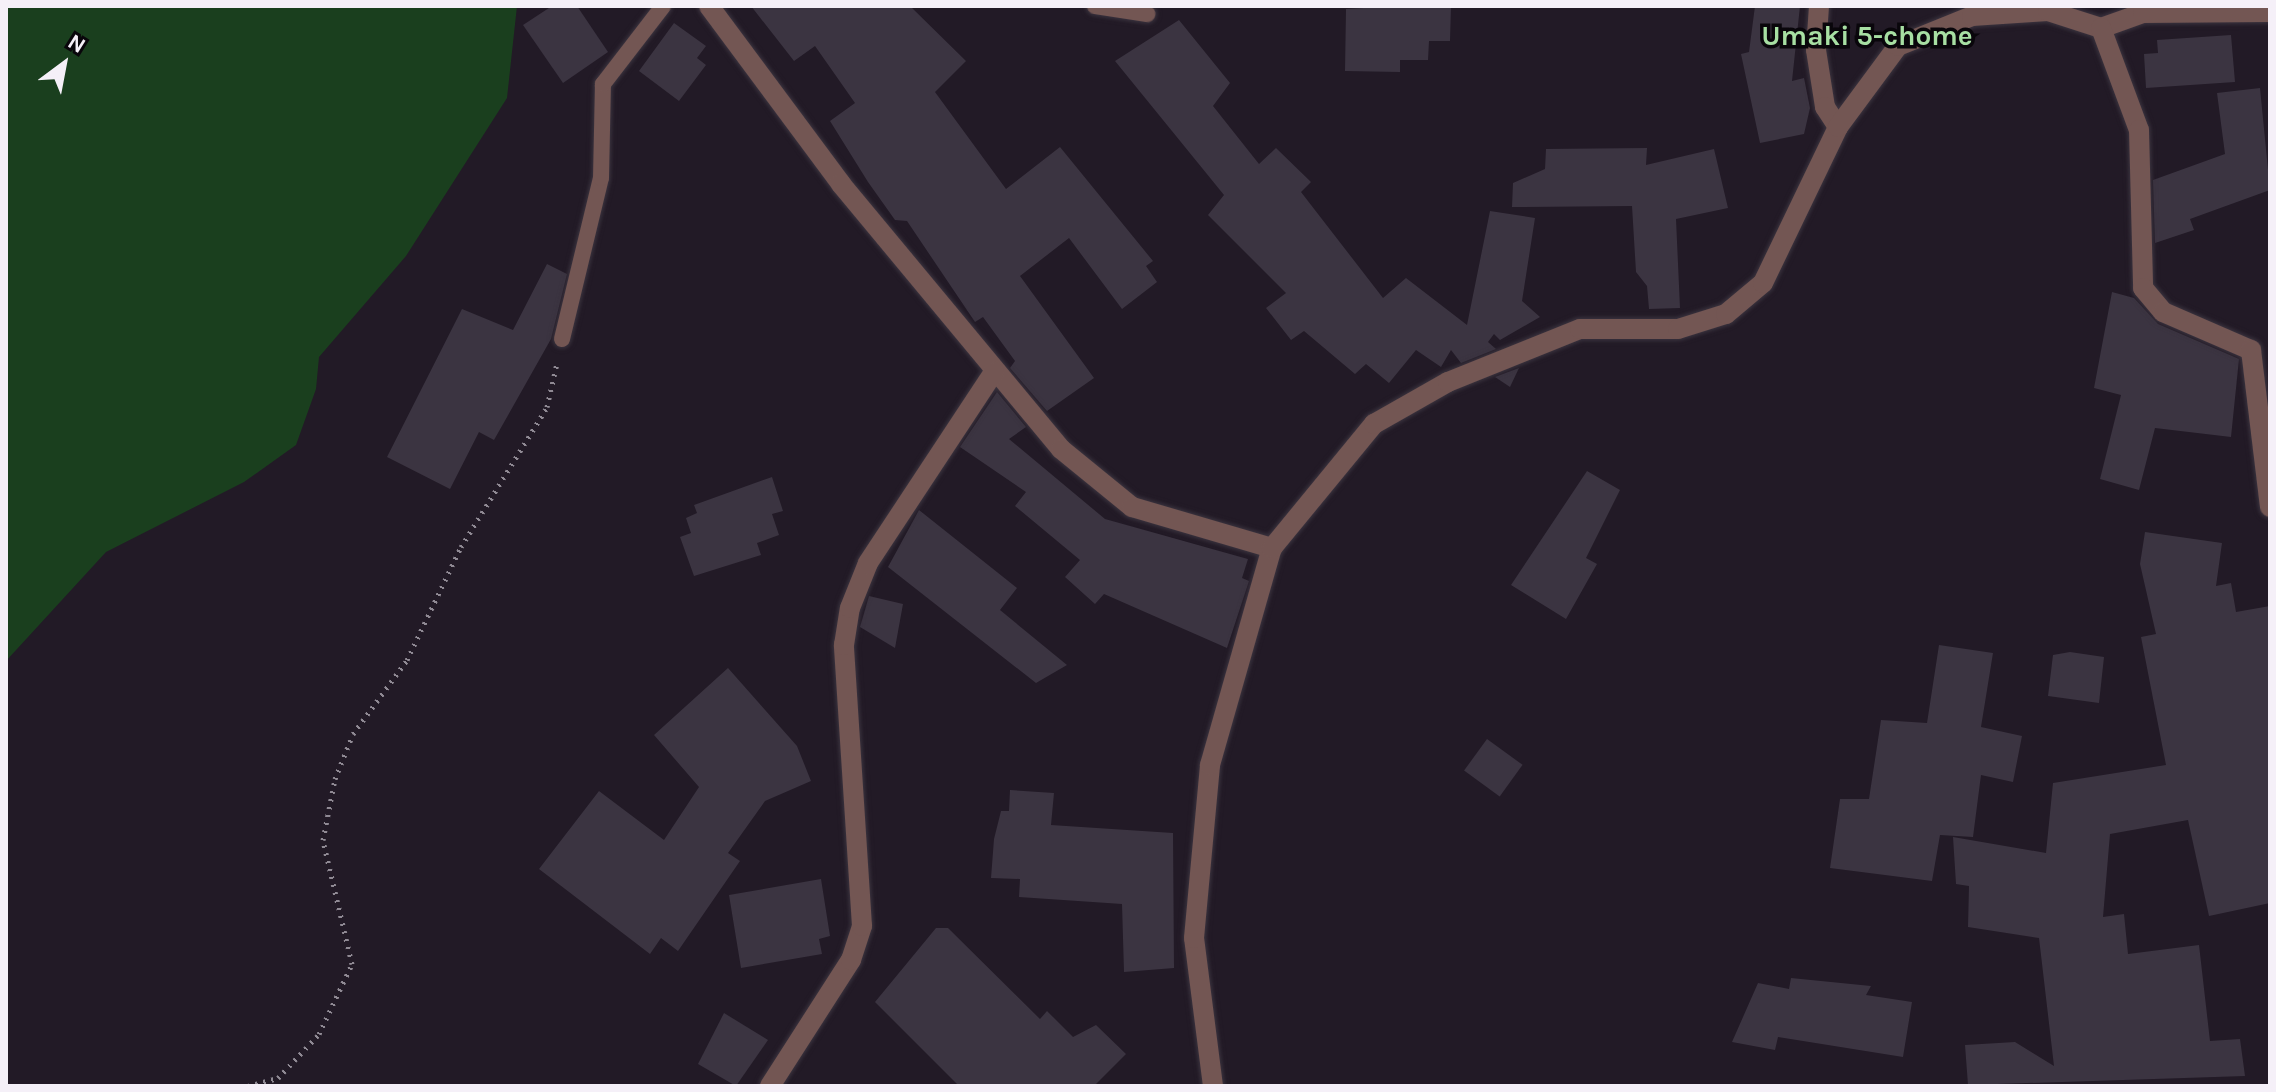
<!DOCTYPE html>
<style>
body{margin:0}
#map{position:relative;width:2276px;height:1092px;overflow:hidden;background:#221a26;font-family:Karla,sans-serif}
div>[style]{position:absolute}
.green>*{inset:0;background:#1a3f1e}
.building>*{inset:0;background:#3b3441;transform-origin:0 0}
.path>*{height:5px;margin-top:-2.5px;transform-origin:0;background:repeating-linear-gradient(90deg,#908a94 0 2px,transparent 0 8px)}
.roads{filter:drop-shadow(0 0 2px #3b343f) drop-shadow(0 0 2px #3b343f)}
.service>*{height:16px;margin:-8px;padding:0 8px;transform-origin:8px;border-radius:8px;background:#735653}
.minor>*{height:20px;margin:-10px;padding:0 10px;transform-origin:10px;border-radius:10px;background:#735653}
span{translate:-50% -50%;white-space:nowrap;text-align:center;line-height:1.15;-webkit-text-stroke:7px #09060b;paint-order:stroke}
.neighbourhood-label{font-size:28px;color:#a7dfa3;font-weight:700}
.frame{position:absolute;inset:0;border:8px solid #f5f0f8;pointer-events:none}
.north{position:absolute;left:24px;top:24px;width:80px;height:80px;-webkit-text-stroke:6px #09060b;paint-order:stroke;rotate:32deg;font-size:22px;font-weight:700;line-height:32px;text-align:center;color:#f5f0f8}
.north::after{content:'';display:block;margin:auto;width:28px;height:36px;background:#f5f0f8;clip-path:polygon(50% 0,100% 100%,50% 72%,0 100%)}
</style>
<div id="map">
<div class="green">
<i style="clip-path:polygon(6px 6px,517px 6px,507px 98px,406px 256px,319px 357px,316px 389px,296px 445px,244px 482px,106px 552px,6px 661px)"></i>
</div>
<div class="building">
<i style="clip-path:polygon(552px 6px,577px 6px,608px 52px,563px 83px,523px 25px)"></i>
<i style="clip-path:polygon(751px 6px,910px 6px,966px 61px,935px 92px,1006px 189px,1060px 147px,1153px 261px,1146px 266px,1157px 282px,1122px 309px,1069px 238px,1020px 276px,1094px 378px,1047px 411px,1010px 368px,1015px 361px,983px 317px,975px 322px,907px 221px,895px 220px,868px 182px,830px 121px,855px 103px,815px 46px,794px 61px)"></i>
<i style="clip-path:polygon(1399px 6px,1451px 6px,1450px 41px,1429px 41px,1428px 60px,1400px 60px,1400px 72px,1345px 71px,1346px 9px)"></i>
<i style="clip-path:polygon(1755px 6px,1800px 6px,1792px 81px,1804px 78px,1810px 108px,1804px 134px,1760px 143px,1741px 54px,1749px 52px)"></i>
<i style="clip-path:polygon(1179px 20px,1230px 83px,1213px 106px,1259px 164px,1276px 148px,1311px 182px,1301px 192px,1383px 298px,1406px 278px,1467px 325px,1490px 211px,1535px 218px,1522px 301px,1540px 317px,1500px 340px,1494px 334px,1488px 342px,1496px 349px,1461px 363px,1451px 350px,1441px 367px,1416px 350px,1389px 383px,1366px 364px,1355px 374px,1304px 331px,1291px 340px,1266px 308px,1286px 293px,1208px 215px,1224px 195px,1115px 61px)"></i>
<i style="clip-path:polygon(674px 23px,706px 46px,697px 58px,706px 65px,679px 101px,639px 71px)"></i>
<i style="clip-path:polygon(2231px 35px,2235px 82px,2146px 88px,2144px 54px,2158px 53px,2157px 40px)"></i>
<i style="clip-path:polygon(2260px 88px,2270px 190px,2190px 219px,2194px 230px,2155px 243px,2153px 180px,2225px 154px,2217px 93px)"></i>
<i style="clip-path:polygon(1647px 148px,1646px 165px,1714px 149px,1728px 208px,1676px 219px,1680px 308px,1649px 309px,1647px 286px,1636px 272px,1632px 206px,1512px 207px,1513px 183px,1545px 169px,1546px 149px)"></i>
<i style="clip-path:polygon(547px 264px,567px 274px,551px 339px,494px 440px,479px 432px,450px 489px,387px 457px,462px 309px,513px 330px)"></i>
<i style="clip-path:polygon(2112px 292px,2134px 298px,2158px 324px,2239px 359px,2231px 437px,2155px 428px,2139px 490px,2100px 479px,2121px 395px,2094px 388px)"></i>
<i style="clip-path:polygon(1519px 368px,1510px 387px,1495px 377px)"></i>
<i style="clip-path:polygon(997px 392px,1026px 427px,1009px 439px,1105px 519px,1248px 559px,1242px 578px,1249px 581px,1227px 648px,1104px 594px,1095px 604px,1065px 577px,1080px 560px,1015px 506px,1026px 492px,960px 447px)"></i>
<i style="clip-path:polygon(1587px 471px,1620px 490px,1586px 558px,1597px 564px,1566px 619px,1511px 585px)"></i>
<i style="clip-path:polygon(772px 477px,783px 511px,772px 514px,779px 535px,757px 543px,761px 555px,694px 576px,680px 537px,691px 533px,686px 518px,697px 513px,694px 505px)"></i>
<i style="clip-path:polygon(919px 510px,1017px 588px,1000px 610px,1067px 665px,1036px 683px,888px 567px)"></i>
<i style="clip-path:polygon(2145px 532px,2222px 543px,2216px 586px,2231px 583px,2236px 612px,2270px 606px,2270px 903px,2209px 916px,2188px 820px,2110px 834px,2103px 917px,2124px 914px,2128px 954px,2199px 945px,2210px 1041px,2240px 1039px,2245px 1076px,1968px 1085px,1965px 1045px,2015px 1042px,2054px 1066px,2039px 938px,1968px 927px,1969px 886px,1956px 884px,1953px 837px,2046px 853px,2053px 783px,2166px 765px,2141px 637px,2156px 634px,2140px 564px)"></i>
<i style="clip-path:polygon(869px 596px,903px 604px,895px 648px,860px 627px)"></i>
<i style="clip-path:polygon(1939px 645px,1993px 653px,1981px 727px,2022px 736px,2013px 782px,1981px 775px,1973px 837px,1940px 835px,1932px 881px,1830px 868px,1840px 799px,1869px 799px,1881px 720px,1927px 723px)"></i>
<i style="clip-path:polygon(2070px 652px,2104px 657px,2099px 703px,2048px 696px,2053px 655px)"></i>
<i style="clip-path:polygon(728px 668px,797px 746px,811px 781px,765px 801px,728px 853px,740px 861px,678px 951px,661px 938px,650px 954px,539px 869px,599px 791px,664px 840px,699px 787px,654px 735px)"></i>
<i style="left:1487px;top:739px;width:44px;height:39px;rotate:36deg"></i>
<i style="clip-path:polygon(1010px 790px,1054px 793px,1051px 825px,1173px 833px,1174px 968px,1124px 972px,1122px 904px,1019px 897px,1020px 879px,991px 878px,994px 839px,1001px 811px,1009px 811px)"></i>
<i style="clip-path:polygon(821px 879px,830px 936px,819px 939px,822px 954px,741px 968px,729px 895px)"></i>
<i style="clip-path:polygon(936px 928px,948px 928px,1040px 1019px,1047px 1011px,1073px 1037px,1096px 1025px,1126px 1054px,1094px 1086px,959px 1086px,875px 1002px)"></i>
<i style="clip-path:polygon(1791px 978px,1871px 986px,1866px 995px,1912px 1002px,1903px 1057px,1778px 1037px,1775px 1050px,1732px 1042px,1758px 983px,1789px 989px)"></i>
<i style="clip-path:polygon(724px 1013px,768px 1040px,736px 1086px,698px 1064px)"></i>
</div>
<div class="path">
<i style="left:248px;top:1086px;width:31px;rotate:-15deg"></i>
<i style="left:278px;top:1078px;width:60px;rotate:-47deg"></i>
<i style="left:319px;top:1034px;width:77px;rotate:-64.8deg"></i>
<i style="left:352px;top:964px;width:127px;rotate:-103.2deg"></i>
<i style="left:323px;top:840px;width:62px;rotate:-78.9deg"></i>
<i style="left:335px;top:779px;width:48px;rotate:-68.2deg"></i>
<i style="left:353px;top:734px;width:92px;rotate:-53.9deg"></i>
<i style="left:407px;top:660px;width:125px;rotate:-64.5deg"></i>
<i style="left:461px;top:547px;width:164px;rotate:-58.4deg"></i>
<i style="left:547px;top:407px;width:45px;rotate:-77.2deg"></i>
</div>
<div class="roads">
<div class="service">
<i style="left:1095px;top:6px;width:53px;rotate:8.7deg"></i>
<i style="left:562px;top:339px;width:166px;rotate:-76.4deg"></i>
<i style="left:601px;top:178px;width:94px;rotate:-88.8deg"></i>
<i style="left:603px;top:84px;width:98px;rotate:-52.4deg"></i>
</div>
<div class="minor">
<i style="left:709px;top:6px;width:222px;rotate:53.4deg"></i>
<i style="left:841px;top:184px;width:344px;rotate:50.3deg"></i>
<i style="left:1061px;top:449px;width:92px;rotate:39.2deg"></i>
<i style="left:1132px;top:507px;width:146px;rotate:16.3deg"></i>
<i style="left:1819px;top:6px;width:44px;rotate:93.9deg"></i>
<i style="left:1816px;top:50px;width:58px;rotate:81deg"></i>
<i style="left:1825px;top:107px;width:24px;rotate:57deg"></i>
<i style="left:2101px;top:28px;width:45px;rotate:-19.7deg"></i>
<i style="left:2143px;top:13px;width:127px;rotate:-0.5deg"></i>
<i style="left:770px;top:1086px;width:150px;rotate:-57.3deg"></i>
<i style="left:851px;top:960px;width:36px;rotate:-72deg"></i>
<i style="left:862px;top:926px;width:282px;rotate:-93.7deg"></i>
<i style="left:844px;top:645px;width:37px;rotate:-81deg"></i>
<i style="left:850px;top:608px;width:48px;rotate:-68.2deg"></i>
<i style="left:868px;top:563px;width:229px;rotate:-56.6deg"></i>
<i style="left:1213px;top:1086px;width:149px;rotate:-97.3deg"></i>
<i style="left:1194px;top:938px;width:174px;rotate:-84.7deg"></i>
<i style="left:1210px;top:765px;width:226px;rotate:-74.1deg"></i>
<i style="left:1272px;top:548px;width:161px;rotate:-50.6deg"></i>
<i style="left:1374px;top:424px;width:85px;rotate:-29.6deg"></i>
<i style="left:1448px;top:382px;width:142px;rotate:-21.9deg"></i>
<i style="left:1580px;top:329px;width:98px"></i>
<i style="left:1678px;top:329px;width:50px;rotate:-17.4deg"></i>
<i style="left:1726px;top:314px;width:48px;rotate:-40deg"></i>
<i style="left:1763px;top:283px;width:173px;rotate:-64.3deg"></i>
<i style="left:1838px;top:127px;width:101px;rotate:-53.5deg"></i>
<i style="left:1898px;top:46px;width:80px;rotate:-22.1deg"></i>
<i style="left:1972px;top:16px;width:76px;rotate:-3.8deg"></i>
<i style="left:2048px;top:11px;width:56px;rotate:17.8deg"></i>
<i style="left:2101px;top:28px;width:109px;rotate:69.6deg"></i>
<i style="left:2139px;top:130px;width:158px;rotate:88.5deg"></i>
<i style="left:2143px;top:288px;width:31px;rotate:50deg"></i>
<i style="left:2163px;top:312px;width:96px;rotate:23.4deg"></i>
<i style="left:2251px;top:350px;width:158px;rotate:83.1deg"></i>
</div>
</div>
<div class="neighbourhood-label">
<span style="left:1867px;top:36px">Umaki 5-chome</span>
</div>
<div class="frame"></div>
<div class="north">N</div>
</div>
